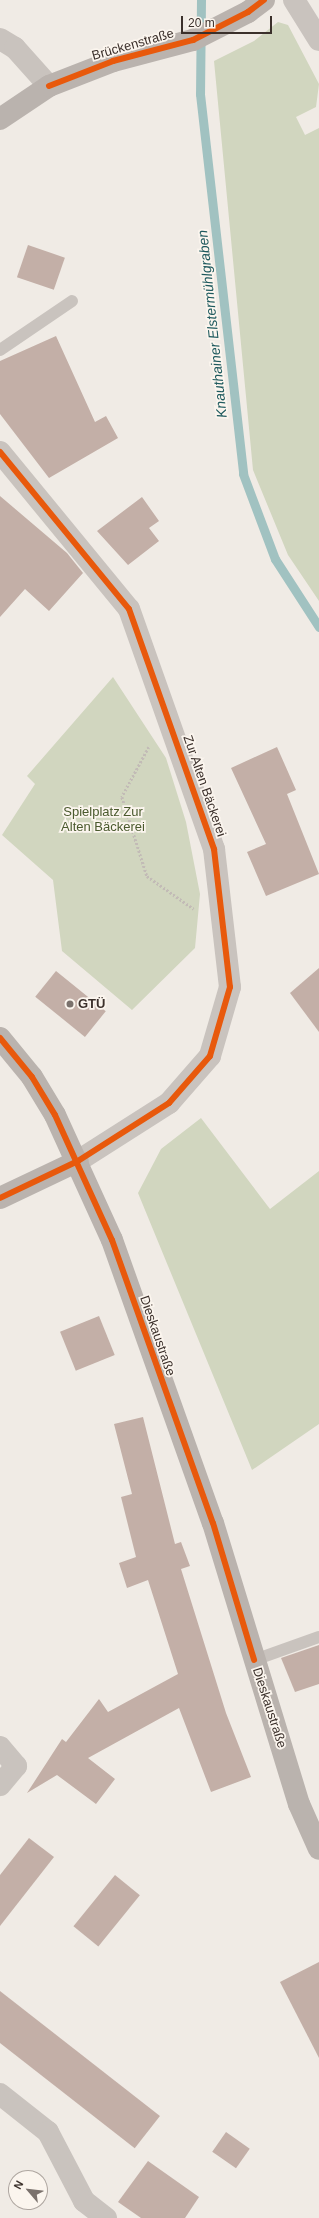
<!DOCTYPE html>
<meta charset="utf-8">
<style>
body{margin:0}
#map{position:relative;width:319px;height:2218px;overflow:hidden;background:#f0ebe5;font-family:Arial,sans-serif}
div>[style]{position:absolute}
.green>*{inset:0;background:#d1d6bf}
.stream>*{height:9px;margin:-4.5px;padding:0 4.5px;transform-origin:4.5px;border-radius:4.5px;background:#a1c2c1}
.building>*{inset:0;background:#c3afa7;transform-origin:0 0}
.path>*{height:2.5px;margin-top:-1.25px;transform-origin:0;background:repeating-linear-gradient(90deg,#c2bbb6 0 2px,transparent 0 4px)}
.service>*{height:12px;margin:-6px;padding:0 6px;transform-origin:6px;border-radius:6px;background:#c9c3be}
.minor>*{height:22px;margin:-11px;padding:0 11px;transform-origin:11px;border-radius:11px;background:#c9c3be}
.secondary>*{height:22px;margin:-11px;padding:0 11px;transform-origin:11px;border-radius:11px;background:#bab3ae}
.cycleway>*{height:6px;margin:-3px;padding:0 3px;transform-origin:3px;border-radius:3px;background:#e8590c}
.dots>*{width:11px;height:11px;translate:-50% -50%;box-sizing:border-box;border:2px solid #fbf5ee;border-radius:50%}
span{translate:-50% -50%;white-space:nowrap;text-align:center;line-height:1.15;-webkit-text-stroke:3.5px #fbf5ee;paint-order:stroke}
.street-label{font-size:13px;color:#3b302b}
.park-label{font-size:13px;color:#4a5a2e}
.poi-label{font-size:13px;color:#3b302b;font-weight:700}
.left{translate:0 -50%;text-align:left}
.water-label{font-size:14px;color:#1f5a5e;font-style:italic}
.north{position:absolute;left:8px;top:2170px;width:40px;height:40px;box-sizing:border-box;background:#fbf5ee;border:1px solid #aea6a0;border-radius:50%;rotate:298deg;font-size:11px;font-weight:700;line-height:16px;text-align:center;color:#3b302b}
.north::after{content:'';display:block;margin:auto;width:14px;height:18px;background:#7a716c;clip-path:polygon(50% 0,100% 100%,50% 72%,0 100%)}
.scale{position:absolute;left:181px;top:16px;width:91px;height:18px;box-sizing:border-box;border:2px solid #3b302b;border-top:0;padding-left:5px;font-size:12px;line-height:14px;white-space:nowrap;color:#3b302b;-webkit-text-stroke:3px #fbf5ee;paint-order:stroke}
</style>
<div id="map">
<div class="green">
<i style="clip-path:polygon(278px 22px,288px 25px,319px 84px,316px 107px,296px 117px,305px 135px,319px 128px,319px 601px,288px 555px,253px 470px,214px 61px,254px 41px)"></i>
<i style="clip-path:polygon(113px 677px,166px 758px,186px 822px,200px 894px,195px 948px,132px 1010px,62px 951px,53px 880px,2px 835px,35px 784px,27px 776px)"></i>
<i style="clip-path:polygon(201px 1118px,270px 1209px,319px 1171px,319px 1424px,252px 1470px,138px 1193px,161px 1149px)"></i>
</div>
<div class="stream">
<i style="left:201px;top:0;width:94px;rotate:90.6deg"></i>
<i style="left:200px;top:94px;width:382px;rotate:83.5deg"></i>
<i style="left:243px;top:474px;width:91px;rotate:69.4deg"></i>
<i style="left:275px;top:559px;width:81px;rotate:57.1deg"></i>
</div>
<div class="building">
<i style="left:28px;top:245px;width:39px;height:34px;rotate:19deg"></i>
<i style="clip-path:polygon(56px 336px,95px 422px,106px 416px,118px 438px,49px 478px,0 414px,0 361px)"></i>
<i style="clip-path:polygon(0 496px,67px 553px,83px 573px,49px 611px,25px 589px,0 617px)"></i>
<i style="clip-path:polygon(142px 497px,159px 521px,149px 528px,159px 541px,128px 565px,97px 531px)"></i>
<i style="clip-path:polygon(277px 747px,296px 790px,287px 794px,319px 874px,266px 896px,247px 852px,266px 844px,231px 768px)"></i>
<i style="clip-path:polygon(319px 968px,319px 1032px,290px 993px)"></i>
<i style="left:56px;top:971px;width:64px;height:33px;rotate:39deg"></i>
<i style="left:99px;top:1316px;width:42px;height:42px;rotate:68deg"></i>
<i style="clip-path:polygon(143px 1417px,175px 1544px,181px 1542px,190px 1566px,181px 1569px,226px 1713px,251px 1777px,211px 1792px,179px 1708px,88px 1758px,115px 1779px,96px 1804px,57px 1775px,27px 1793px,62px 1739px,66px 1742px,99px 1699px,108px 1712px,178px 1674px,148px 1580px,127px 1588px,119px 1563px,136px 1557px,121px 1497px,132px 1494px,114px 1424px)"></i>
<i style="clip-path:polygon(319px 1645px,319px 1684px,295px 1692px,281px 1658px)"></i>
<i style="clip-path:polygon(29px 1838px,54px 1857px,0 1926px,0 1875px)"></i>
<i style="left:115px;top:1875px;width:32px;height:66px;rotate:39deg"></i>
<i style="clip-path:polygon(319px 1962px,319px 2058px,280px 1982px)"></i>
<i style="left:0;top:1991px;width:203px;height:41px;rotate:38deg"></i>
<i style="left:226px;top:2132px;width:29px;height:24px;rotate:35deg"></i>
<i style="clip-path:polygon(148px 2161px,199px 2197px,185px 2218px,141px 2218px,118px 2202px)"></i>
</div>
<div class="path">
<i style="left:149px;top:747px;width:57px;rotate:118.4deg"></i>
<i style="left:122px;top:797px;width:83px;rotate:72.4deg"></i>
<i style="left:147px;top:876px;width:57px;rotate:35.1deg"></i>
</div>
<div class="service">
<i style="left:0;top:350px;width:87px;rotate:-34.2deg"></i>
<i style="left:254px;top:1660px;width:69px;rotate:-19.5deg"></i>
</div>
<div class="minor">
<i style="left:294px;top:0;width:47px;rotate:58deg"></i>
<i style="left:0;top:39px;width:17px;rotate:31deg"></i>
<i style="left:15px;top:48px;width:51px;rotate:48.2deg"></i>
<i style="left:0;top:452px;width:203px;rotate:50.6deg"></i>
<i style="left:129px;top:609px;width:255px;rotate:70.5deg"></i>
<i style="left:214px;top:849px;width:139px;rotate:83.4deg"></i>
<i style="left:230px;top:987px;width:72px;rotate:106.2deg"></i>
<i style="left:210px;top:1056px;width:62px;rotate:131.1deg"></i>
<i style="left:169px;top:1103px;width:108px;rotate:147.5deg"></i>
<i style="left:0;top:1747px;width:25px;rotate:50deg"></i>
<i style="left:16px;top:1766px;width:25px;rotate:130deg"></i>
<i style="left:0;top:2094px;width:61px;rotate:38.4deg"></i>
<i style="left:48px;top:2132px;width:78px;rotate:62.4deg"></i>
<i style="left:84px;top:2201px;width:28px;rotate:38deg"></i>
</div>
<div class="secondary">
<i style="left:0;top:119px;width:59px;rotate:-34deg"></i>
<i style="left:49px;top:86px;width:69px;rotate:-21.3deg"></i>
<i style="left:113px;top:61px;width:83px;rotate:-14.7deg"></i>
<i style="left:193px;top:40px;width:62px;rotate:-27deg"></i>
<i style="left:248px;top:12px;width:20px;rotate:-37deg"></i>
<i style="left:0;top:1038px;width:50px;rotate:50.6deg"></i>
<i style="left:32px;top:1077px;width:44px;rotate:58.8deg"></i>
<i style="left:55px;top:1115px;width:137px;rotate:65.5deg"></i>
<i style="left:112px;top:1240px;width:300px;rotate:70.4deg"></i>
<i style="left:213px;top:1523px;width:294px;rotate:73deg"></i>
<i style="left:299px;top:1804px;width:49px;rotate:66deg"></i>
<i style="left:0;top:1198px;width:86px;rotate:-25.4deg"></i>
</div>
<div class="cycleway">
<i style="left:49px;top:86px;width:69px;rotate:-21.3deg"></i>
<i style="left:113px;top:61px;width:83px;rotate:-14.7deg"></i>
<i style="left:193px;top:40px;width:62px;rotate:-27deg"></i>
<i style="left:248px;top:12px;width:20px;rotate:-37deg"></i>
<i style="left:0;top:452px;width:203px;rotate:50.6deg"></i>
<i style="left:129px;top:609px;width:255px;rotate:70.5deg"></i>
<i style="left:214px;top:849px;width:139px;rotate:83.4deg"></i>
<i style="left:230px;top:987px;width:72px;rotate:106.2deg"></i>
<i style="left:210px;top:1056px;width:62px;rotate:131.1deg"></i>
<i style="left:169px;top:1103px;width:108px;rotate:147.5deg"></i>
<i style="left:78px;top:1161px;width:86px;rotate:154.6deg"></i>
<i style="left:0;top:1038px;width:50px;rotate:50.6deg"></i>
<i style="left:32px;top:1077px;width:44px;rotate:58.8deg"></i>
<i style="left:55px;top:1115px;width:137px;rotate:65.5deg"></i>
<i style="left:112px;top:1240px;width:300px;rotate:70.4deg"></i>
<i style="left:213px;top:1523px;width:143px;rotate:73.3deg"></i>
</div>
<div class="dots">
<i style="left:70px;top:1004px;background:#7a716c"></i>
</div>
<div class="street-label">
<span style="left:133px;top:45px;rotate:-16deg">Brückenstraße</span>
<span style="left:204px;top:786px;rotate:71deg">Zur Alten Bäckerei</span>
<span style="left:157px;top:1336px;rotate:71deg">Dieskaustraße</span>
<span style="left:269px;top:1708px;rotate:72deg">Dieskaustraße</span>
</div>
<div class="park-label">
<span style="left:103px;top:820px">Spielplatz Zur<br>Alten Bäckerei</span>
</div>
<div class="poi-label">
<span class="left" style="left:78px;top:1004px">GTÜ</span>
</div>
<div class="water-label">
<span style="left:212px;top:324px;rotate:-96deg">Knauthainer Elstermühlgraben</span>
</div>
<div class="north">N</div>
<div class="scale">20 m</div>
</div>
